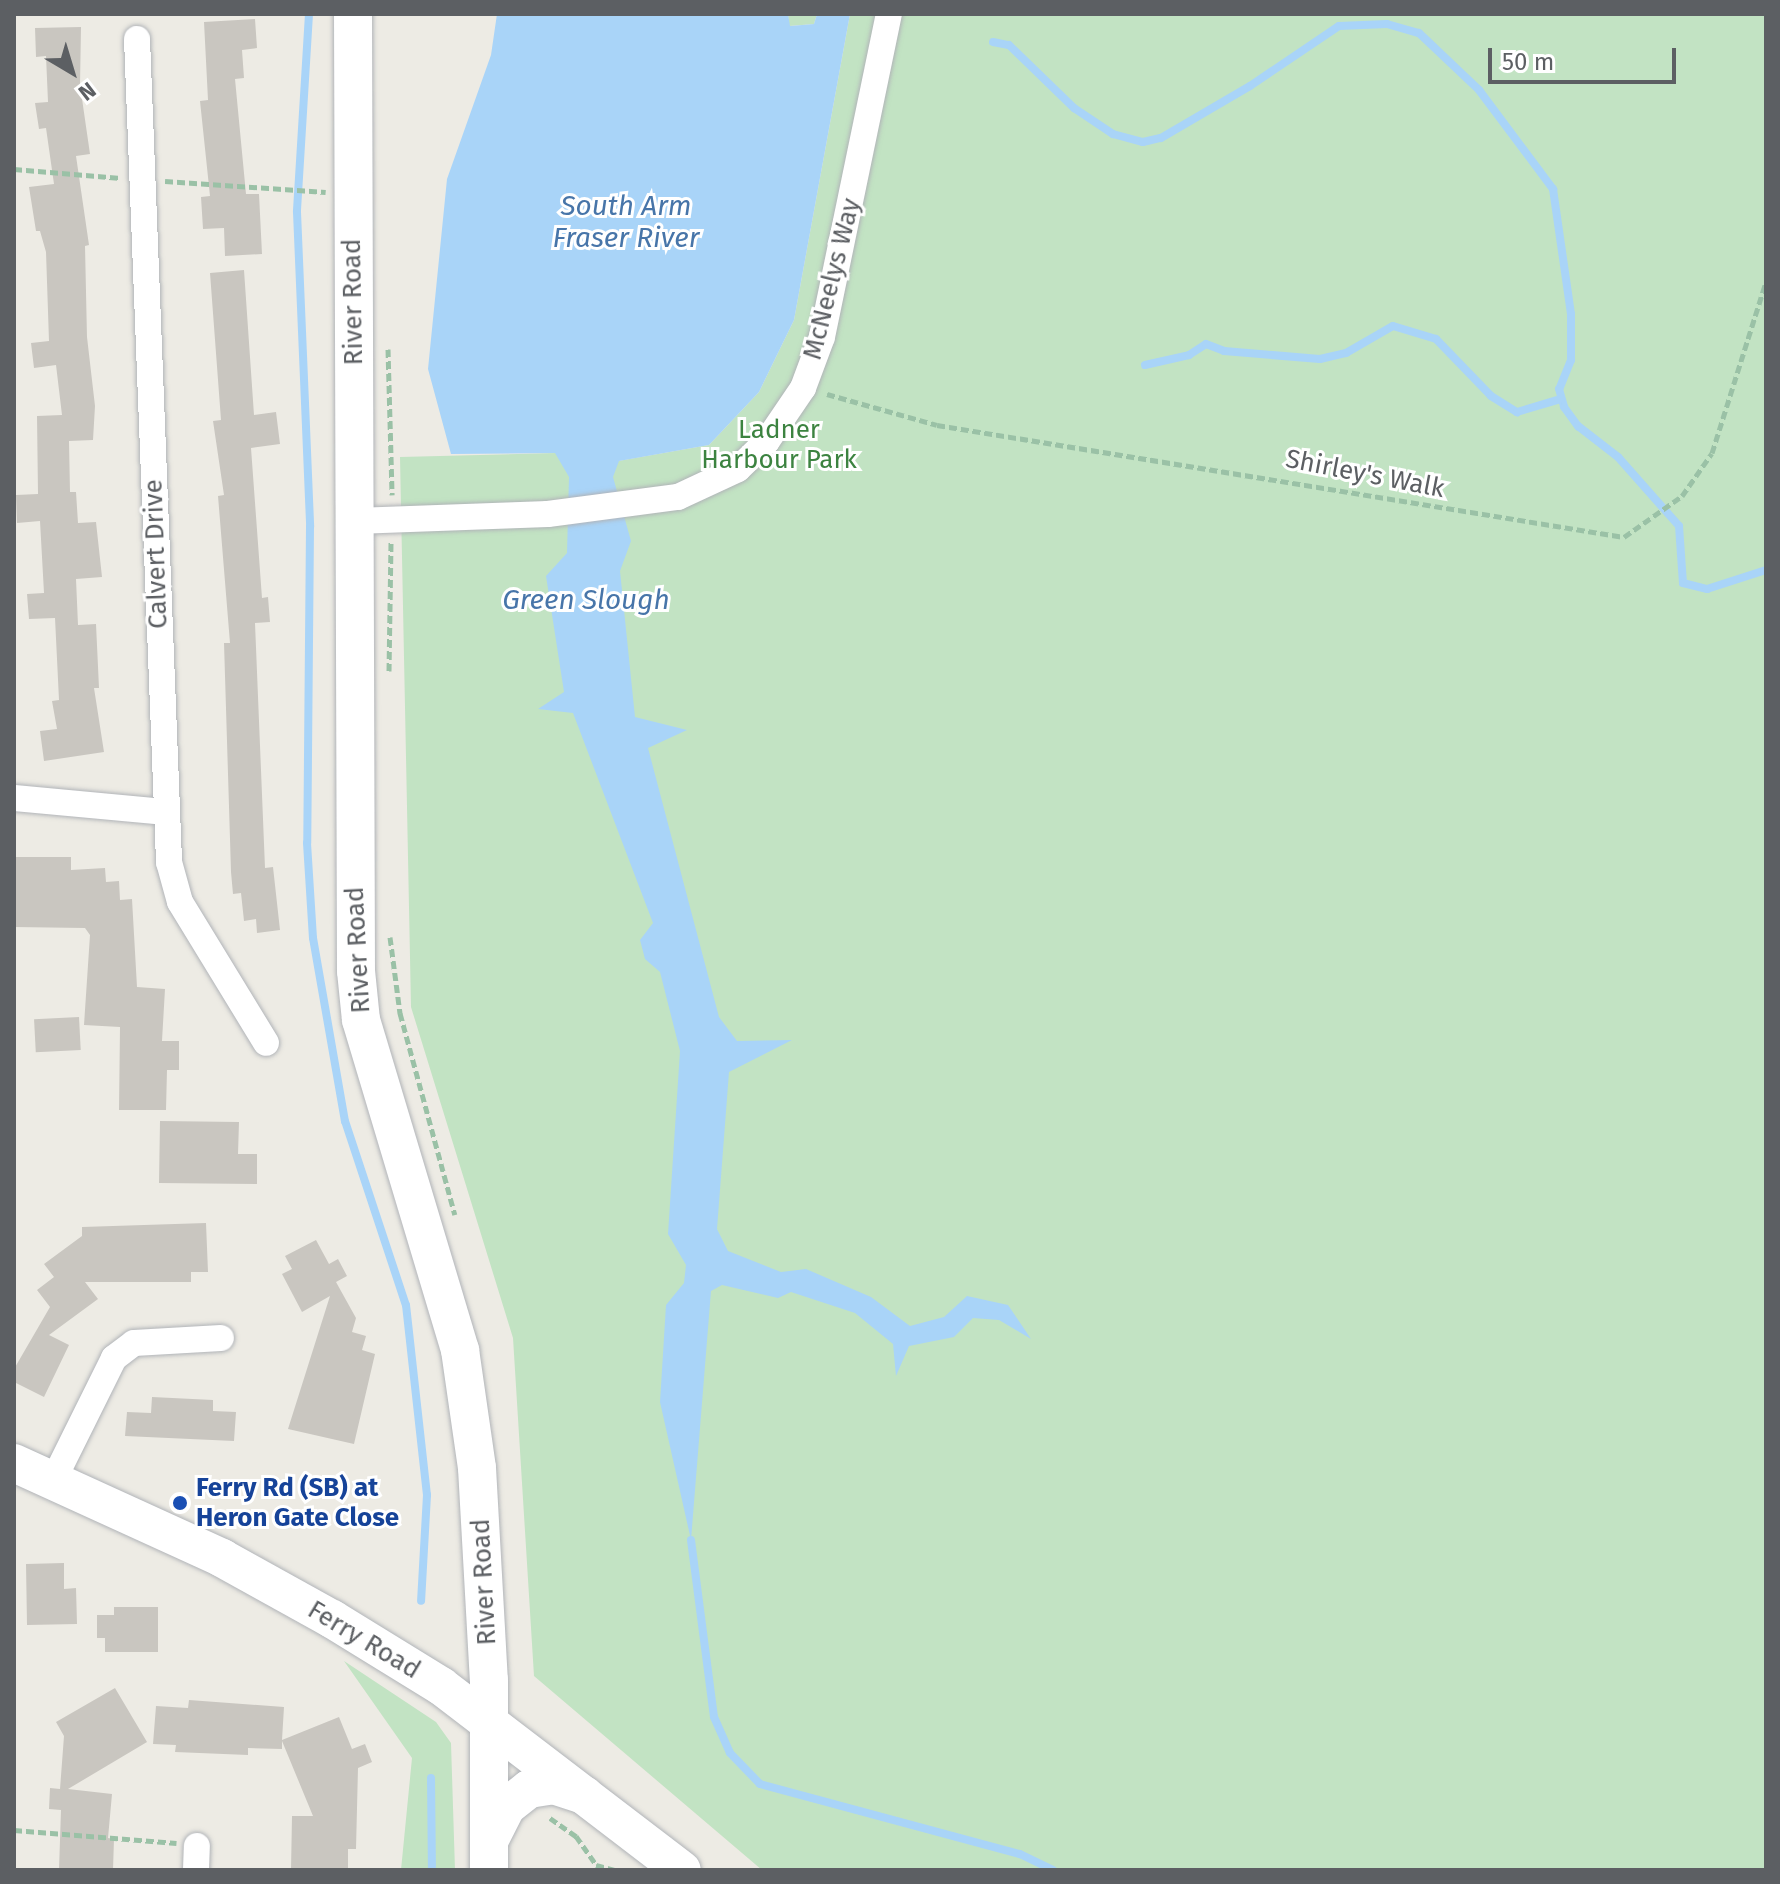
<!DOCTYPE html>
<style>
body{margin:0}
#map{position:relative;width:1780px;height:1884px;overflow:hidden;background:#edebe4;font-family:"Fira Sans",sans-serif}
div>[style]{position:absolute}
.green>*{inset:0;background:#c2e3c3}
.water>*{inset:0;background:#a9d4f8}
.stream>*{height:8px;margin:-4px;padding:0 4px;transform-origin:4px;border-radius:4px;background:#a9d4f8}
.building>*{inset:0;background:#c9c6c0;transform-origin:0 0}
.path>*{height:5px;margin-top:-2.5px;transform-origin:0;background:repeating-linear-gradient(90deg,#9ac1a6 0 8px,transparent 0 12px)}
.roads{filter:drop-shadow(0 0 2px #b1b4b8) drop-shadow(0 0 2px #b1b4b8)}
.street>*{height:26px;margin:-13px;padding:0 13px;transform-origin:13px;border-radius:13px;background:#fff}
.secondary>*{height:38px;margin:-19px;padding:0 19px;transform-origin:19px;border-radius:19px;background:#fff}
.dots>*{width:22px;height:22px;translate:-50% -50%;box-sizing:border-box;border:4px solid #fff;border-radius:50%}
span{translate:-50% -50%;white-space:nowrap;text-align:center;line-height:1.15;-webkit-text-stroke:6px #fff;paint-order:stroke}
.street-label{font-size:26px;color:#5c5f63}
.park-label{font-size:26px;color:#3c8340}
.transit-label{font-size:26px;color:#164399;font-weight:700}
.left{translate:0 -50%;text-align:left}
.water-label{font-size:28px;color:#4775a9;font-style:italic}
.frame{position:absolute;inset:0;border:16px solid #5c5f63;pointer-events:none}
.north{position:absolute;left:32px;top:32px;width:80px;height:80px;-webkit-text-stroke:6px #fff;paint-order:stroke;rotate:142deg;font-size:22px;font-weight:700;line-height:32px;text-align:center;color:#5c5f63}
.north::after{content:'';display:block;margin:auto;width:28px;height:36px;background:#5c5f63;clip-path:polygon(50% 0,100% 100%,50% 72%,0 100%)}
.scale{position:absolute;left:1488px;top:48px;width:188px;height:36px;box-sizing:border-box;border:4px solid #5c5f63;border-top:0;padding-left:10px;font-size:24px;line-height:28px;white-space:nowrap;color:#5c5f63;-webkit-text-stroke:6px #fff;paint-order:stroke}
</style>
<div id="map">
<div class="green">
<i style="clip-path:polygon(788px 14px,817px 14px,814px 24px,789px 26px)"></i>
<i style="clip-path:polygon(850px 14px,1766px 14px,1766px 1870px,762px 1870px,534px 1676px,513px 1338px,411px 1007px,400px 457px,555px 453px,618px 461px,709px 445px,759px 392px,794px 320px)"></i>
<i style="clip-path:polygon(344px 1661px,436px 1722px,451px 1743px,455px 1870px,401px 1870px,412px 1758px)"></i>
</div>
<div class="water">
<i style="clip-path:polygon(497px 14px,788px 14px,790px 26px,814px 24px,817px 14px,850px 14px,794px 320px,759px 392px,709px 445px,619px 461px,613px 477px,631px 541px,620px 571px,635px 717px,687px 730px,648px 748px,719px 1017px,737px 1041px,792px 1040px,729px 1072px,717px 1229px,728px 1251px,781px 1272px,806px 1269px,871px 1297px,910px 1326px,944px 1317px,967px 1296px,1008px 1305px,1031px 1339px,999px 1320px,973px 1318px,954px 1337px,909px 1346px,896px 1376px,893px 1344px,855px 1313px,791px 1292px,778px 1298px,722px 1285px,711px 1291px,691px 1540px,660px 1402px,666px 1305px,684px 1283px,686px 1265px,668px 1234px,680px 1051px,660px 972px,645px 959px,640px 940px,653px 923px,573px 713px,538px 709px,564px 692px,546px 576px,567px 553px,569px 477px,555px 453px,451px 454px,428px 369px,447px 179px,491px 55px)"></i>
</div>
<div class="stream">
<i style="left:309px;top:14px;width:198px;rotate:93.5deg"></i>
<i style="left:297px;top:212px;width:315px;rotate:87.6deg"></i>
<i style="left:310px;top:527px;width:316px;rotate:90.5deg"></i>
<i style="left:307px;top:843px;width:95px;rotate:86.4deg"></i>
<i style="left:313px;top:938px;width:186px;rotate:80.1deg"></i>
<i style="left:345px;top:1121px;width:194px;rotate:71.7deg"></i>
<i style="left:406px;top:1305px;width:191px;rotate:83.7deg"></i>
<i style="left:427px;top:1495px;width:106px;rotate:93.2deg"></i>
<i style="left:993px;top:42px;width:16px;rotate:11deg"></i>
<i style="left:1009px;top:45px;width:91px;rotate:44.1deg"></i>
<i style="left:1074px;top:108px;width:47px;rotate:33.7deg"></i>
<i style="left:1113px;top:134px;width:31px;rotate:15deg"></i>
<i style="left:1143px;top:142px;width:18px;rotate:-13deg"></i>
<i style="left:1161px;top:138px;width:103px;rotate:-30.3deg"></i>
<i style="left:1250px;top:86px;width:107px;rotate:-34deg"></i>
<i style="left:1339px;top:26px;width:48px;rotate:-2.4deg"></i>
<i style="left:1387px;top:24px;width:33px;rotate:16deg"></i>
<i style="left:1419px;top:33px;width:83px;rotate:43.5deg"></i>
<i style="left:1479px;top:90px;width:124px;rotate:53.2deg"></i>
<i style="left:1553px;top:189px;width:126px;rotate:81.8deg"></i>
<i style="left:1571px;top:314px;width:46px;rotate:90deg"></i>
<i style="left:1571px;top:360px;width:31px;rotate:112deg"></i>
<i style="left:1559px;top:389px;width:19px;rotate:74deg"></i>
<i style="left:1564px;top:407px;width:24px;rotate:54deg"></i>
<i style="left:1578px;top:426px;width:51px;rotate:37.8deg"></i>
<i style="left:1618px;top:457px;width:92px;rotate:48.5deg"></i>
<i style="left:1679px;top:526px;width:57px;rotate:86deg"></i>
<i style="left:1683px;top:583px;width:25px;rotate:14deg"></i>
<i style="left:1707px;top:589px;width:62px;rotate:-17.9deg"></i>
<i style="left:1145px;top:365px;width:45px;rotate:-12.8deg"></i>
<i style="left:1189px;top:355px;width:20px;rotate:-33deg"></i>
<i style="left:1206px;top:344px;width:19px;rotate:21deg"></i>
<i style="left:1224px;top:351px;width:96px;rotate:4.8deg"></i>
<i style="left:1320px;top:359px;width:27px;rotate:-13deg"></i>
<i style="left:1346px;top:353px;width:54px;rotate:-29.9deg"></i>
<i style="left:1393px;top:326px;width:45px;rotate:16.8deg"></i>
<i style="left:1436px;top:339px;width:79px;rotate:46deg"></i>
<i style="left:1491px;top:396px;width:31px;rotate:32deg"></i>
<i style="left:1517px;top:412px;width:46px;rotate:-16.5deg"></i>
<i style="left:691px;top:1540px;width:178px;rotate:82.6deg"></i>
<i style="left:714px;top:1717px;width:39px;rotate:66deg"></i>
<i style="left:730px;top:1753px;width:43px;rotate:45.9deg"></i>
<i style="left:760px;top:1784px;width:269px;rotate:15.1deg"></i>
<i style="left:1020px;top:1854px;width:37px;rotate:26deg"></i>
<i style="left:431px;top:1778px;width:92px;rotate:89.4deg"></i>
</div>
<div class="building">
<i style="clip-path:polygon(255px 19px,257px 48px,242px 50px,244px 78px,235px 79px,246px 194px,259px 194px,262px 254px,225px 256px,224px 228px,203px 229px,201px 197px,210px 196px,200px 101px,208px 100px,204px 22px)"></i>
<i style="clip-path:polygon(81px 27px,80px 85px,90px 154px,76px 156px,89px 245px,85px 246px,87px 337px,95px 406px,93px 440px,69px 441px,70px 492px,76px 492px,78px 523px,96px 522px,102px 577px,76px 579px,78px 625px,96px 624px,99px 688px,94px 688px,104px 752px,44px 761px,40px 731px,57px 729px,52px 701px,59px 700px,55px 618px,29px 619px,27px 594px,44px 593px,40px 521px,17px 523px,16px 495px,38px 494px,37px 416px,62px 415px,56px 365px,34px 368px,31px 343px,49px 341px,46px 252px,40px 231px,36px 231px,29px 187px,54px 184px,46px 128px,39px 129px,35px 103px,48px 102px,46px 56px,36px 57px,35px 28px)"></i>
<i style="clip-path:polygon(244px 270px,254px 415px,276px 412px,280px 444px,251px 448px,262px 598px,268px 597px,270px 622px,255px 623px,265px 868px,273px 867px,280px 930px,257px 933px,256px 919px,244px 921px,241px 893px,233px 894px,231px 872px,224px 643px,230px 643px,218px 496px,224px 495px,213px 421px,221px 420px,210px 273px)"></i>
<i style="clip-path:polygon(14px 857px,71px 857px,71px 870px,105px 868px,106px 882px,119px 881px,120px 900px,132px 899px,137px 987px,165px 989px,162px 1041px,179px 1041px,179px 1070px,167px 1070px,166px 1110px,119px 1110px,120px 1027px,84px 1025px,90px 935px,85px 928px,14px 927px)"></i>
<i style="left:79px;top:1017px;width:33px;height:45px;rotate:87deg"></i>
<i style="clip-path:polygon(160px 1121px,239px 1122px,238px 1154px,257px 1154px,257px 1184px,159px 1183px)"></i>
<i style="clip-path:polygon(206px 1223px,208px 1272px,191px 1272px,191px 1282px,85px 1282px,98px 1299px,49px 1335px,69px 1345px,44px 1397px,14px 1382px,14px 1369px,50px 1307px,37px 1290px,54px 1277px,44px 1264px,82px 1236px,82px 1227px)"></i>
<i style="clip-path:polygon(316px 1240px,329px 1264px,338px 1259px,347px 1276px,336px 1282px,356px 1318px,352px 1332px,366px 1336px,362px 1350px,375px 1354px,354px 1444px,288px 1429px,330px 1296px,302px 1312px,282px 1274px,292px 1269px,285px 1256px)"></i>
<i style="clip-path:polygon(152px 1397px,213px 1400px,213px 1411px,236px 1412px,234px 1441px,125px 1436px,127px 1412px,151px 1413px)"></i>
<i style="clip-path:polygon(64px 1563px,64px 1589px,76px 1588px,77px 1624px,27px 1625px,26px 1564px)"></i>
<i style="clip-path:polygon(114px 1607px,158px 1607px,158px 1652px,105px 1652px,105px 1638px,97px 1638px,97px 1615px,114px 1615px)"></i>
<i style="clip-path:polygon(115px 1688px,147px 1742px,68px 1789px,112px 1794px,108px 1838px,114px 1839px,113px 1870px,59px 1870px,61px 1810px,49px 1809px,50px 1788px,60px 1789px,64px 1736px,56px 1722px)"></i>
<i style="clip-path:polygon(189px 1700px,284px 1707px,282px 1740px,339px 1717px,352px 1749px,365px 1744px,372px 1762px,358px 1768px,356px 1849px,348px 1849px,348px 1870px,291px 1870px,292px 1816px,313px 1816px,282px 1741px,282px 1749px,248px 1748px,248px 1755px,175px 1752px,176px 1745px,153px 1744px,156px 1706px,188px 1708px)"></i>
</div>
<div class="path">
<i style="left:14px;top:169px;width:107px;rotate:4.8deg"></i>
<i style="left:165px;top:181px;width:161px;rotate:3.9deg"></i>
<i style="left:388px;top:349px;width:146px;rotate:88.4deg"></i>
<i style="left:827px;top:394px;width:114px;rotate:15.7deg"></i>
<i style="left:937px;top:425px;width:696px;rotate:9.26deg"></i>
<i style="left:1624px;top:537px;width:71px;rotate:-35.3deg"></i>
<i style="left:1682px;top:496px;width:52px;rotate:-55.1deg"></i>
<i style="left:1712px;top:453px;width:179px;rotate:-72.5deg"></i>
<i style="left:389px;top:671px;width:130px;rotate:-89.1deg"></i>
<i style="left:390px;top:937px;width:77px;rotate:82.5deg"></i>
<i style="left:400px;top:1013px;width:209px;rotate:74.8deg"></i>
<i style="left:550px;top:1818px;width:32px;rotate:35deg"></i>
<i style="left:576px;top:1836px;width:35px;rotate:55deg"></i>
<i style="left:596px;top:1865px;width:20px;rotate:15deg"></i>
<i style="left:14px;top:1830px;width:163px;rotate:4.6deg"></i>
</div>
<div class="roads">
<div class="street">
<i style="left:137px;top:39px;width:824px;rotate:87.77deg"></i>
<i style="left:169px;top:862px;width:41px;rotate:74.6deg"></i>
<i style="left:180px;top:902px;width:165px;rotate:58.6deg"></i>
<i style="left:355px;top:521px;width:193px;rotate:-2.1deg"></i>
<i style="left:548px;top:514px;width:131px;rotate:-7.5deg"></i>
<i style="left:678px;top:497px;width:66px;rotate:-25deg"></i>
<i style="left:738px;top:469px;width:40px;rotate:-44deg"></i>
<i style="left:767px;top:441px;width:64px;rotate:-55.8deg"></i>
<i style="left:803px;top:388px;width:54px;rotate:-69.6deg"></i>
<i style="left:822px;top:337px;width:330px;rotate:-78.3deg"></i>
<i style="left:14px;top:798px;width:151px;rotate:5.3deg"></i>
<i style="left:54px;top:1479px;width:135px;rotate:-63.6deg"></i>
<i style="left:114px;top:1358px;width:25px;rotate:-37deg"></i>
<i style="left:134px;top:1343px;width:87px;rotate:-3.3deg"></i>
<i style="left:196px;top:1870px;width:24px;rotate:-88deg"></i>
</div>
<div class="secondary">
<i style="left:353px;top:14px;width:957px;rotate:89.82deg"></i>
<i style="left:356px;top:971px;width:49px;rotate:84.2deg"></i>
<i style="left:361px;top:1020px;width:345px;rotate:73.3deg"></i>
<i style="left:460px;top:1350px;width:119px;rotate:81.8deg"></i>
<i style="left:477px;top:1468px;width:212px;rotate:86.8deg"></i>
<i style="left:489px;top:1680px;width:190px;rotate:90deg"></i>
<i style="left:14px;top:1463px;width:229px;rotate:24.5deg"></i>
<i style="left:222px;top:1558px;width:126px;rotate:29deg"></i>
<i style="left:332px;top:1619px;width:128px;rotate:31.6deg"></i>
<i style="left:441px;top:1686px;width:303px;rotate:37.4deg"></i>
<i style="left:490px;top:1839px;width:36px;rotate:-63deg"></i>
<i style="left:506px;top:1807px;width:29px;rotate:-38deg"></i>
<i style="left:529px;top:1789px;width:24px;rotate:-9deg"></i>
<i style="left:553px;top:1785px;width:33px;rotate:18deg"></i>
</div>
</div>
<div class="dots">
<i style="left:180px;top:1503px;background:#1a4fb4"></i>
</div>
<div class="street-label">
<span style="left:832px;top:279px;rotate:-76deg">McNeelys Way</span>
<span style="left:353px;top:302px;rotate:-91deg">River Road</span>
<span style="left:1365px;top:474px;rotate:11deg">Shirley's Walk</span>
<span style="left:156px;top:554px;rotate:-92deg">Calvert Drive</span>
<span style="left:358px;top:950px;rotate:-93deg">River Road</span>
<span style="left:484px;top:1582px;rotate:-93deg">River Road</span>
<span style="left:364px;top:1640px;rotate:31deg">Ferry Road</span>
</div>
<div class="park-label">
<span style="left:779px;top:445px">Ladner<br>Harbour Park</span>
</div>
<div class="transit-label">
<span class="left" style="left:196px;top:1503px">Ferry Rd (SB) at<br>Heron Gate Close</span>
</div>
<div class="water-label">
<span style="left:626px;top:222px">South Arm<br>Fraser River</span>
<span style="left:586px;top:600px">Green Slough</span>
</div>
<div class="frame"></div>
<div class="north">N</div>
<div class="scale">50 m</div>
</div>
